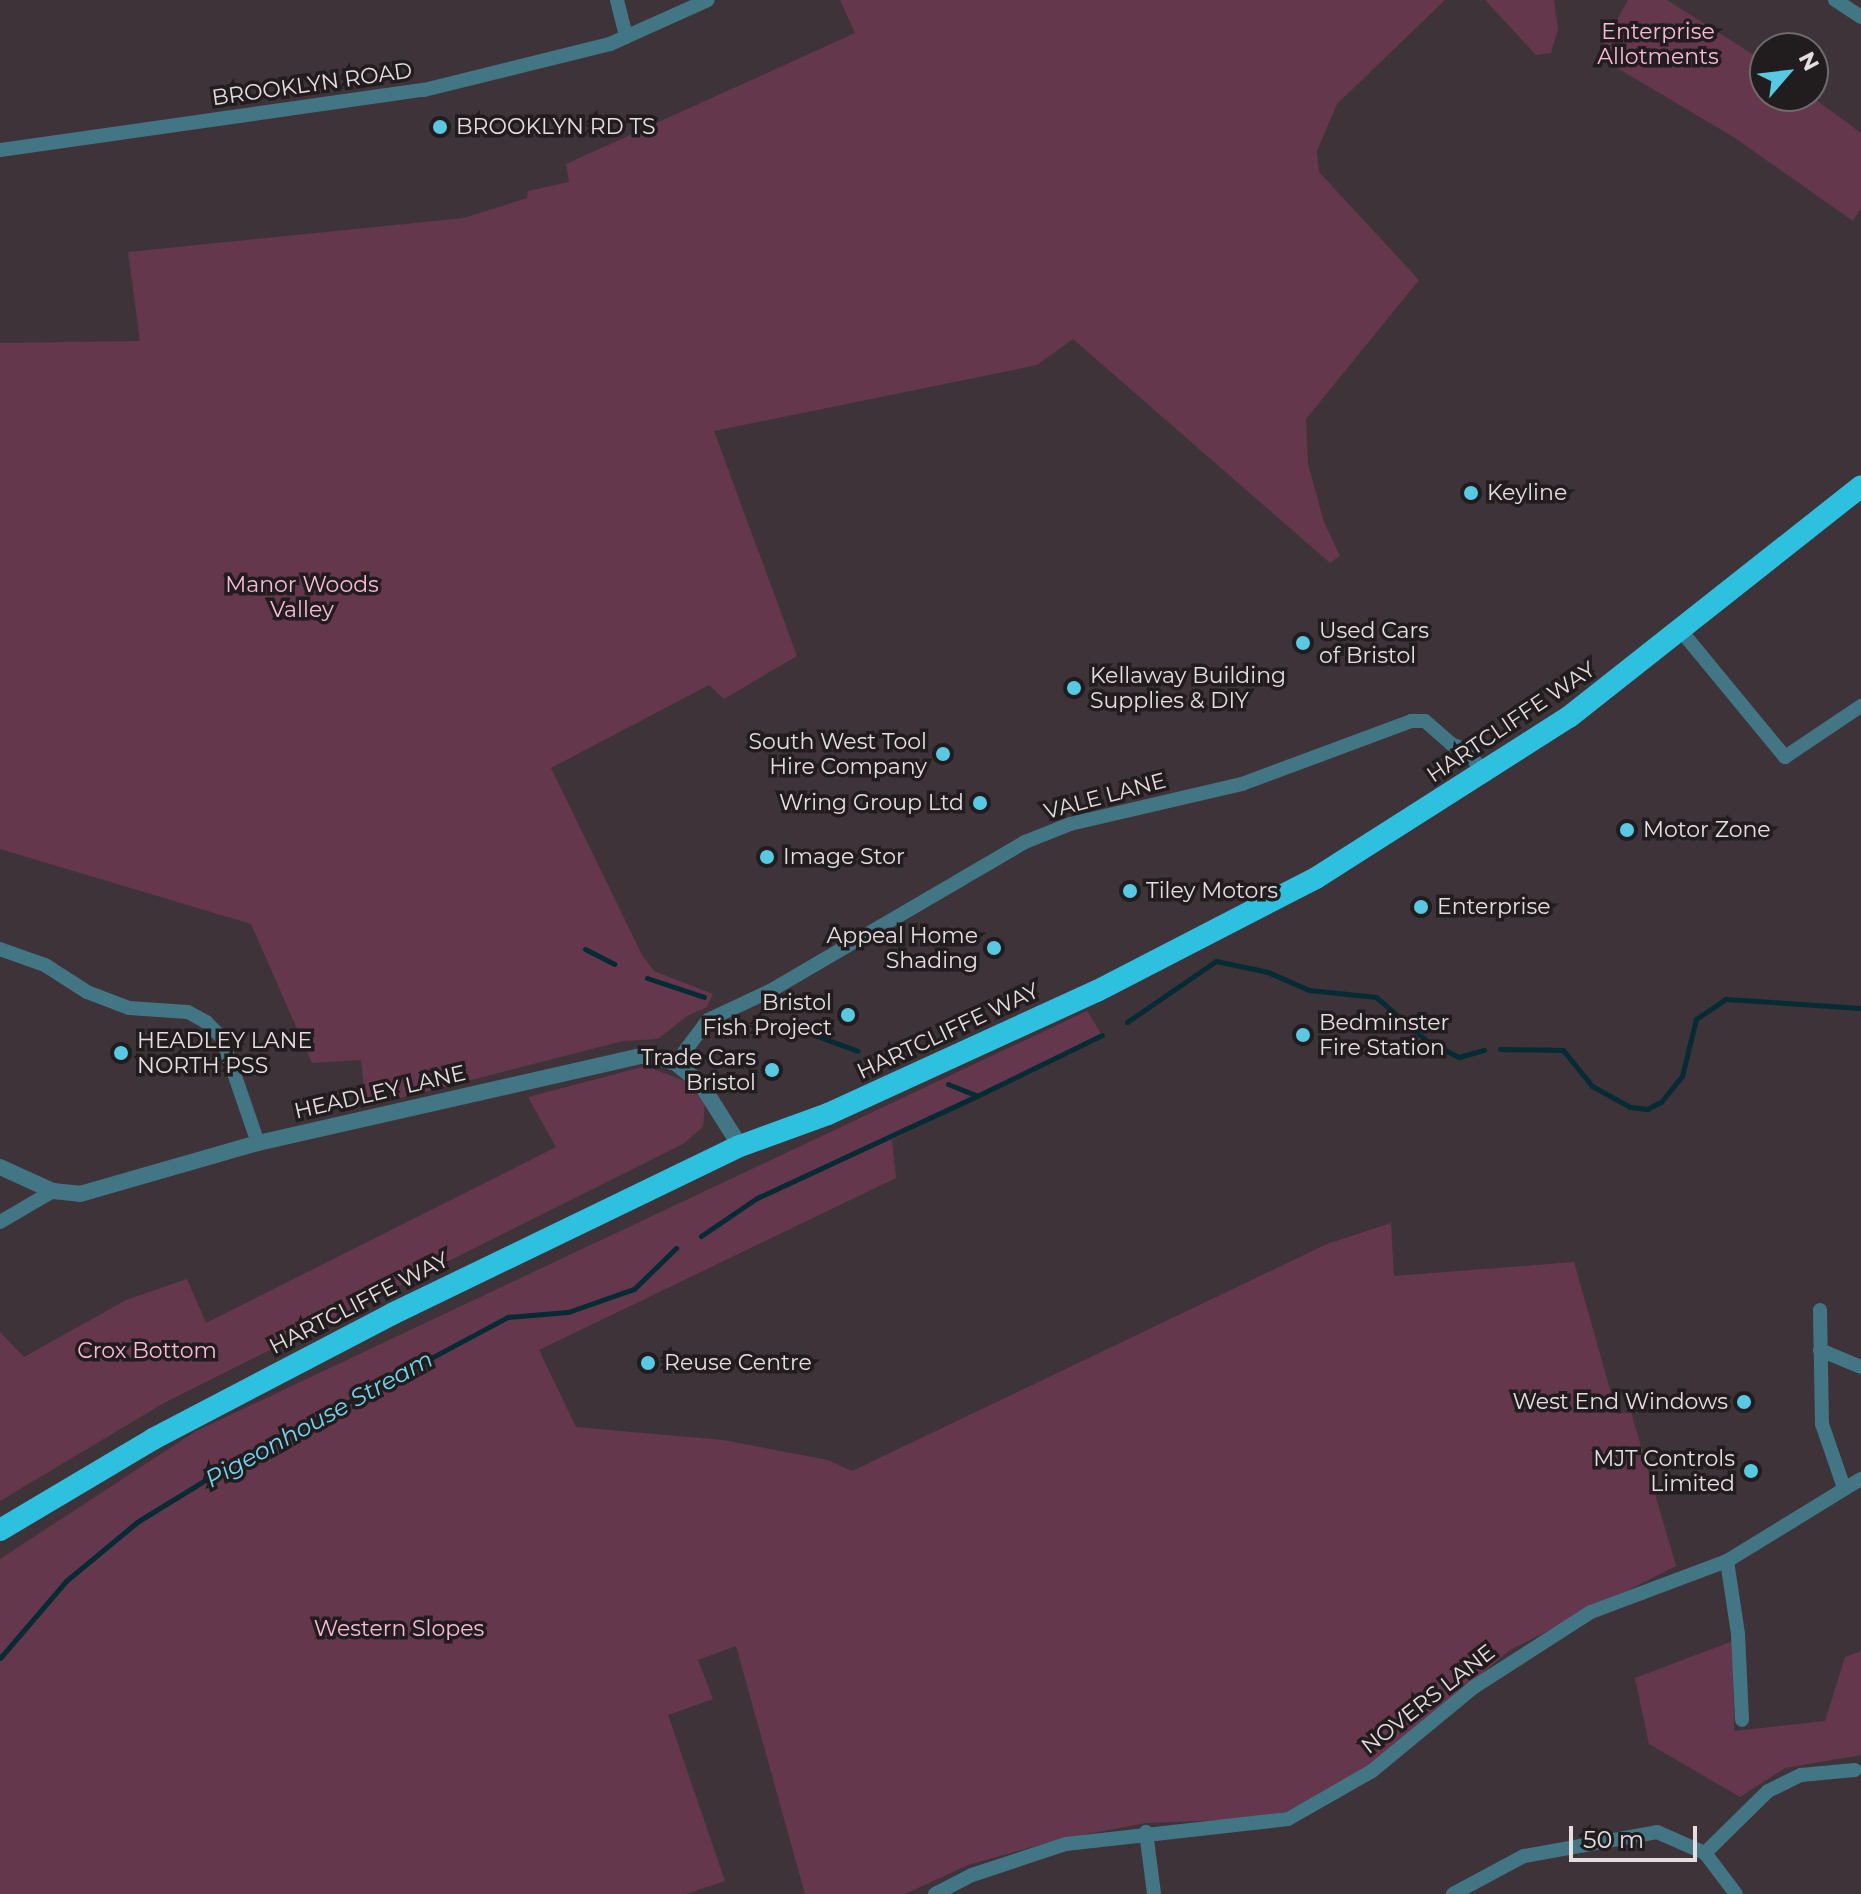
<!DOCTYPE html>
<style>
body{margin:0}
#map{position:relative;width:1861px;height:1894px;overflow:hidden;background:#3e3338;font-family:Montserrat,sans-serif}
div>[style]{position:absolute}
.green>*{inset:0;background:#65374d}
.stream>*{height:5px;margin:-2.5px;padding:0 2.5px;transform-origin:2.5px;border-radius:2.5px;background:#052b34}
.minor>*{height:14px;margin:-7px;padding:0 7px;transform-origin:7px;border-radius:7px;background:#427684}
.tertiary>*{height:16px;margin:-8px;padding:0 8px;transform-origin:8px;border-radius:8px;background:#427684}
.trunk>*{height:22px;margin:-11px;padding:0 11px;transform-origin:11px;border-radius:11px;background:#2ec0df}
.dots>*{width:22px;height:22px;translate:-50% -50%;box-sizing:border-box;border:4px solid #211c1e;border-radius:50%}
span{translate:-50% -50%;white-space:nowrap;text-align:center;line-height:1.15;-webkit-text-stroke:7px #211c1e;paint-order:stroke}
.park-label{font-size:22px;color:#fabad7}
.street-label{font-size:22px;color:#e5dde0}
.poi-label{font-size:22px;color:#e5dde0}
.left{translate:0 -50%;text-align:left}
.right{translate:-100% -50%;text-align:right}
.water-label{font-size:24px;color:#6fd8f1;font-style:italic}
.north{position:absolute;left:1749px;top:32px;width:80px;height:80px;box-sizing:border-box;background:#211c1e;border:2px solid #6f696c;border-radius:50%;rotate:62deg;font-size:22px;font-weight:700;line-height:32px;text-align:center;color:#e5dde0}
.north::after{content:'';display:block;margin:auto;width:28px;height:36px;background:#58c9e3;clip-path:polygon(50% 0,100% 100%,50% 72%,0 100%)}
.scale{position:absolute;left:1569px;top:1826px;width:128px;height:36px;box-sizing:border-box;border:4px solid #e5dde0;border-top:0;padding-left:10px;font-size:24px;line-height:28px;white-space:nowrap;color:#e5dde0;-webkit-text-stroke:6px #211c1e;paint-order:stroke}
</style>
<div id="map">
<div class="green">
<i style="clip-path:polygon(840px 0,1445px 0,1337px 104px,1317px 151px,1319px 172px,1419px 280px,1306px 419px,1308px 464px,1324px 522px,1340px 556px,1330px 563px,1073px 339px,1037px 365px,714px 431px,797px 656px,724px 699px,709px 685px,551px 768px,642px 955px,654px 971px,713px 994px,707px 1007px,687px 1016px,658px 1039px,623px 1041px,366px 1107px,361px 1060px,312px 1063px,251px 924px,0 849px,0 343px,140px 341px,128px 252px,464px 218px,527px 198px,528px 191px,569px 182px,566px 164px,855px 33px)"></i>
<i style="clip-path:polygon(1485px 0,1554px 0,1558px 29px,1551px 53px,1536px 55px)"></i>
<i style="clip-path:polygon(1628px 0,1667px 0,1765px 62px,1765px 96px,1811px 96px,1861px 133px,1861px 208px,1853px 221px,1735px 138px,1597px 56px)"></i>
<i style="clip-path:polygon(1087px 1011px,1102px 1035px,892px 1140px,896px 1178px,539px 1350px,576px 1427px,723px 1440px,828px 1460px,852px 1471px,1327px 1244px,1391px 1223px,1394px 1276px,1574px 1262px,1617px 1414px,1631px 1412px,1676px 1566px,1510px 1650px,1369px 1769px,1285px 1812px,1251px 1819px,1146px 1823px,1061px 1839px,968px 1865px,905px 1894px,805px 1894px,736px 1646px,698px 1660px,713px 1699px,668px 1715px,725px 1881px,686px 1894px,0 1894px,0 1559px,196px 1431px)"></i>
<i style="clip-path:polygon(646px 1066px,695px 1085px,705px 1103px,703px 1127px,683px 1144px,164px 1403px,0 1501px,0 1332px,24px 1357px,126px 1300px,187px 1279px,206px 1323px,556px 1147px,528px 1097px)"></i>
<i style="clip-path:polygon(1733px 1641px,1734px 1731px,1825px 1721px,1845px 1657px,1861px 1651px,1861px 1755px,1785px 1768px,1740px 1797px,1649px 1744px,1635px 1678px)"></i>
</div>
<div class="stream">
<i style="left:585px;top:949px;width:33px;rotate:27deg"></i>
<i style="left:647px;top:978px;width:60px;rotate:18.4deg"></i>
<i style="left:776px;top:1021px;width:87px;rotate:20.1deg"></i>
<i style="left:1127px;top:1022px;width:108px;rotate:-34.4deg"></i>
<i style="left:1216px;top:961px;width:53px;rotate:11.9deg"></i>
<i style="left:1268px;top:972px;width:45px;rotate:23.7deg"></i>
<i style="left:1309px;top:990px;width:67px;rotate:6deg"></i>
<i style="left:1376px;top:997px;width:67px;rotate:40.8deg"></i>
<i style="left:1427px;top:1041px;width:36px;rotate:27deg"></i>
<i style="left:1459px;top:1057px;width:26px;rotate:-16deg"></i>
<i style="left:1500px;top:1049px;width:63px;rotate:0.9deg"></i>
<i style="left:1563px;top:1050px;width:46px;rotate:51.1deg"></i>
<i style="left:1592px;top:1086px;width:43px;rotate:28.9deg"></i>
<i style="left:1630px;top:1107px;width:17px;rotate:7deg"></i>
<i style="left:1647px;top:1109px;width:16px;rotate:-27deg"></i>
<i style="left:1661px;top:1102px;width:33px;rotate:-51deg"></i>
<i style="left:1682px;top:1076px;width:59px;rotate:-76.2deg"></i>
<i style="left:1696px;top:1019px;width:36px;rotate:-34deg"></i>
<i style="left:1726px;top:999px;width:135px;rotate:3.8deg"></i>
<i style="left:948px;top:1084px;width:31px;rotate:22deg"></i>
<i style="left:977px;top:1096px;width:139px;rotate:-26deg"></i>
<i style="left:701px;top:1236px;width:68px;rotate:-34.2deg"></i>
<i style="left:757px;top:1198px;width:242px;rotate:-24.9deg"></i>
<i style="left:0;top:1658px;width:101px;rotate:-49.4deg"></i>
<i style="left:66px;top:1581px;width:92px;rotate:-39.7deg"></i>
<i style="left:137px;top:1522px;width:101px;rotate:-31.6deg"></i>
<i style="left:223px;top:1469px;width:323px;rotate:-28.1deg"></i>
<i style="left:508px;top:1317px;width:60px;rotate:-4.8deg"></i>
<i style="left:568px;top:1312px;width:70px;rotate:-19.2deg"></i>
<i style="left:634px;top:1289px;width:59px;rotate:-44.3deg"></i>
</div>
<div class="minor">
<i style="left:617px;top:0;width:38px;rotate:76deg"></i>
<i style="left:1835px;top:0;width:31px;rotate:33deg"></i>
<i style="left:0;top:150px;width:428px;rotate:-8.1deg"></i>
<i style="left:424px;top:90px;width:192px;rotate:-13.9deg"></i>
<i style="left:610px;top:44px;width:107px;rotate:-24.2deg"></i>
<i style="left:1682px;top:632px;width:162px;rotate:50.5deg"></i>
<i style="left:1785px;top:757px;width:92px;rotate:-33.9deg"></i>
<i style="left:0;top:949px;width:48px;rotate:19.6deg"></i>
<i style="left:45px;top:965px;width:50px;rotate:32.7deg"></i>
<i style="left:87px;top:992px;width:45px;rotate:20.9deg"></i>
<i style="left:129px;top:1008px;width:59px;rotate:3.9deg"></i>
<i style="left:188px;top:1012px;width:21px;rotate:29deg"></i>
<i style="left:206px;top:1022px;width:23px;rotate:45deg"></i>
<i style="left:222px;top:1038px;width:111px;rotate:71.1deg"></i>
<i style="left:676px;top:1063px;width:54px;rotate:-53.3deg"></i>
<i style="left:708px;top:1020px;width:68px;rotate:-25.1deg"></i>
<i style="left:770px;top:991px;width:295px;rotate:-30.3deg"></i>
<i style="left:1025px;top:842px;width:48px;rotate:-21.8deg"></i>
<i style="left:1070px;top:824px;width:177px;rotate:-13.1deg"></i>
<i style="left:1242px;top:784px;width:180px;rotate:-20.4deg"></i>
<i style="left:1411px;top:721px;width:14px"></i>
<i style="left:1425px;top:721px;width:35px;rotate:41deg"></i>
<i style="left:1451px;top:744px;width:17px;rotate:21deg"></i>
<i style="left:1467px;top:750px;width:31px;rotate:54deg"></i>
<i style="left:0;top:1222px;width:61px;rotate:-30.3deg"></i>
<i style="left:1820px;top:1310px;width:114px;rotate:89deg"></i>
<i style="left:1822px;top:1424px;width:68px;rotate:71deg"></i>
<i style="left:1820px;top:1350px;width:44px;rotate:22.5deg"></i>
<i style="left:1727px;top:1561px;width:74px;rotate:81.4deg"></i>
<i style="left:1738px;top:1634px;width:86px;rotate:87.3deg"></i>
<i style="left:1146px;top:1832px;width:63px;rotate:82.6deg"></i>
<i style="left:1705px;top:1853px;width:88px;rotate:-44.5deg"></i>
<i style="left:1768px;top:1791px;width:37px;rotate:-26deg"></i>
<i style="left:1801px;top:1775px;width:54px;rotate:-5.3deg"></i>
<i style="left:935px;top:1894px;width:42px;rotate:-27.2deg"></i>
<i style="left:972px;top:1875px;width:99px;rotate:-18.3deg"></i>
<i style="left:1066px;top:1844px;width:223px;rotate:-6.4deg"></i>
<i style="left:1288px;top:1819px;width:97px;rotate:-29.7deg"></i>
<i style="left:1372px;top:1771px;width:132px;rotate:-39.5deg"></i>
<i style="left:1474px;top:1687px;width:139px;rotate:-32.7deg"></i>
<i style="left:1591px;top:1612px;width:145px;rotate:-20.6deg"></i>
<i style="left:1727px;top:1561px;width:157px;rotate:-31.5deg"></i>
<i style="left:1453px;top:1894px;width:81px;rotate:-28.2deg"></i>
<i style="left:1524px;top:1856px;width:135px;rotate:-10.2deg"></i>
<i style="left:1657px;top:1832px;width:52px;rotate:23.6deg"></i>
<i style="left:1705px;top:1853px;width:51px;rotate:52.9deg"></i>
</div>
<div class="tertiary">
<i style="left:0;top:1167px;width:58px;rotate:24.4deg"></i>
<i style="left:53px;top:1191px;width:27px;rotate:6deg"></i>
<i style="left:80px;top:1194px;width:185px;rotate:-16deg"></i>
<i style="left:258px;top:1143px;width:398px;rotate:-12.8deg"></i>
<i style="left:646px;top:1055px;width:31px;rotate:15deg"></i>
<i style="left:676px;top:1063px;width:33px;rotate:40deg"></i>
<i style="left:701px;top:1084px;width:73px;rotate:57.8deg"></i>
</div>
<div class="trunk">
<i style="left:0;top:1530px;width:178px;rotate:-30.7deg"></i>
<i style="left:153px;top:1439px;width:270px;rotate:-27.6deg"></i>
<i style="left:392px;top:1314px;width:386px;rotate:-25.8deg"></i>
<i style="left:740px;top:1146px;width:94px;rotate:-20deg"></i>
<i style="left:828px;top:1114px;width:296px;rotate:-24.6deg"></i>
<i style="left:1097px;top:991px;width:246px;rotate:-27.3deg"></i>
<i style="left:1316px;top:878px;width:300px;rotate:-32.5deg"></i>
<i style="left:1569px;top:717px;width:372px;rotate:-38.3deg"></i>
</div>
<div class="dots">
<i style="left:440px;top:127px;background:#58c9e3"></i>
<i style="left:1471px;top:493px;background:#58c9e3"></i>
<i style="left:1303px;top:643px;background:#58c9e3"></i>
<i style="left:1074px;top:688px;background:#58c9e3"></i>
<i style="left:943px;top:754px;background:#58c9e3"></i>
<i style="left:980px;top:803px;background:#58c9e3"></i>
<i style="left:1627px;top:830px;background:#58c9e3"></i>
<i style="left:767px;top:857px;background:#58c9e3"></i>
<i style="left:1130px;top:891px;background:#58c9e3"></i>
<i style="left:1421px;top:907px;background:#58c9e3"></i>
<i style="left:994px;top:948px;background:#58c9e3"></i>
<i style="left:848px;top:1015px;background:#58c9e3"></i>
<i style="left:1303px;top:1035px;background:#58c9e3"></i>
<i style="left:121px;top:1053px;background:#58c9e3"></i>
<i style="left:772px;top:1070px;background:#58c9e3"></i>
<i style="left:648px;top:1363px;background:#58c9e3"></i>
<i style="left:1744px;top:1402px;background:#58c9e3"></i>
<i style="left:1751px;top:1471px;background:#58c9e3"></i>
</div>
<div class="park-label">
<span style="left:1658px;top:44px">Enterprise<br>Allotments</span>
<span style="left:302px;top:597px">Manor Woods<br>Valley</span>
<span style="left:147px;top:1351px">Crox Bottom</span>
<span style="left:399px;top:1629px">Western Slopes</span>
</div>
<div class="street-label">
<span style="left:312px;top:84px;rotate:-8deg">BROOKLYN ROAD</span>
<span style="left:1511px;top:722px;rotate:-34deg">HARTCLIFFE WAY</span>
<span style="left:1105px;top:796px;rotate:-15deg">VALE LANE</span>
<span style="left:948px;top:1031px;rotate:-25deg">HARTCLIFFE WAY</span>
<span style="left:380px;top:1092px;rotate:-13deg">HEADLEY LANE</span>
<span style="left:359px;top:1303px;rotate:-27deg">HARTCLIFFE WAY</span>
<span style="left:1428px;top:1699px;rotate:-38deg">NOVERS LANE</span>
</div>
<div class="poi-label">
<span class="left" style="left:456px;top:127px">BROOKLYN RD TS</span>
<span class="left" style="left:1487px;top:493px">Keyline</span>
<span class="left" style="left:1319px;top:643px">Used Cars<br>of Bristol</span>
<span class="left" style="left:1090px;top:688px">Kellaway Building<br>Supplies &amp; DIY</span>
<span class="right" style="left:927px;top:754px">South West Tool<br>Hire Company</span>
<span class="right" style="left:964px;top:803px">Wring Group Ltd</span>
<span class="left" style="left:1643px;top:830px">Motor Zone</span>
<span class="left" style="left:783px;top:857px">Image Stor</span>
<span class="left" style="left:1146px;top:891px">Tiley Motors</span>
<span class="left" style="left:1437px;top:907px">Enterprise</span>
<span class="right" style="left:978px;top:948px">Appeal Home<br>Shading</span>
<span class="right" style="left:832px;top:1015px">Bristol<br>Fish Project</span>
<span class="left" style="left:1319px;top:1035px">Bedminster<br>Fire Station</span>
<span class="left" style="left:137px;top:1053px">HEADLEY LANE<br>NORTH PSS</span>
<span class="right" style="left:756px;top:1070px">Trade Cars<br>Bristol</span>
<span class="left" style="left:664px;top:1363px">Reuse Centre</span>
<span class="right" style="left:1728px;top:1402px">West End Windows</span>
<span class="right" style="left:1735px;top:1471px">MJT Controls<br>Limited</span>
</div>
<div class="water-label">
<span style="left:319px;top:1419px;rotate:-29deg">Pigeonhouse Stream</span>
</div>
<div class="north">N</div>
<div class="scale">50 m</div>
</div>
